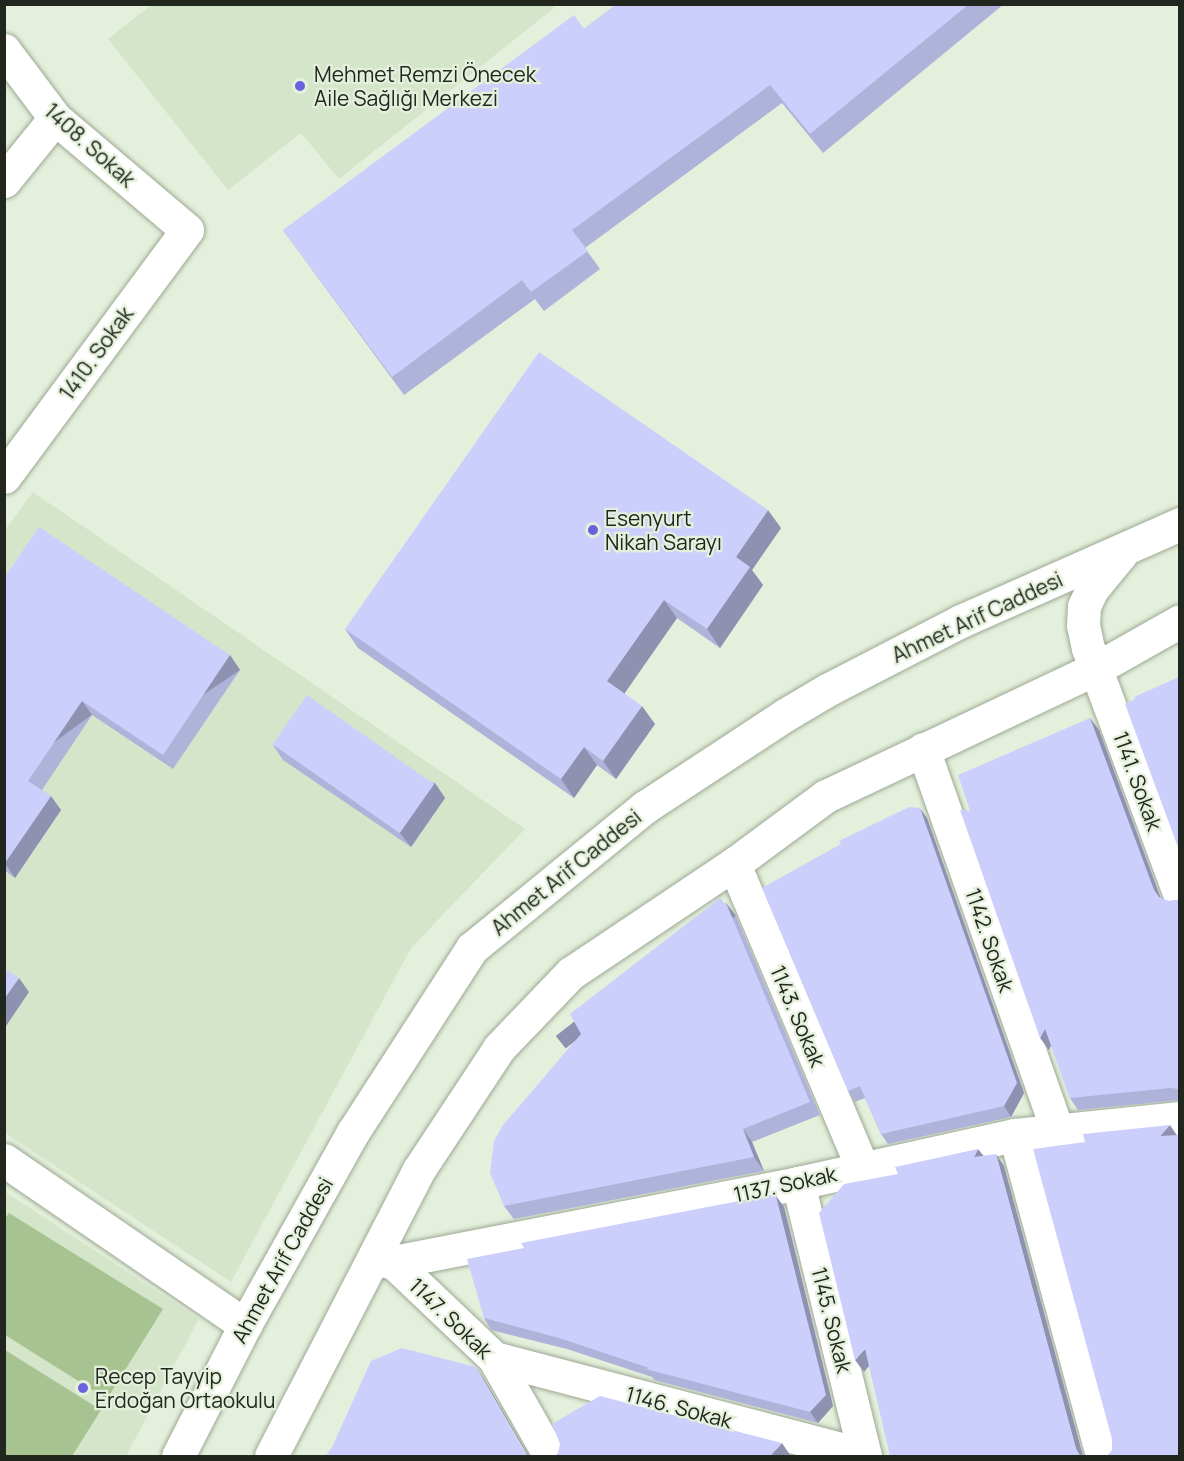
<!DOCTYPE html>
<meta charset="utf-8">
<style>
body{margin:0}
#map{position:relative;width:1184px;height:1461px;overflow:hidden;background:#e4f0db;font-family:Manrope,sans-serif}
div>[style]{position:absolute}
.built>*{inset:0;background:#d5e5ca}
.green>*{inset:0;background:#a6c391}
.roads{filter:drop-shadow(0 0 2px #9ca894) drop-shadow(0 0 2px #9ca894)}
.minor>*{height:33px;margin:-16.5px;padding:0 16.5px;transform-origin:16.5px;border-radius:16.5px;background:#fff}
.wall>*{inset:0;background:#afb2d9}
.shaded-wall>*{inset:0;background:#8f91b0;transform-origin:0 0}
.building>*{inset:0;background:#cccffc;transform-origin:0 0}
.dots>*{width:16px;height:16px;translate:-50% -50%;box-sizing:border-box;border:3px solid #e4f0db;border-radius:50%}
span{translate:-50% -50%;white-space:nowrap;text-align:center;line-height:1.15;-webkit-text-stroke:4.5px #e4f0db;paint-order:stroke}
.poi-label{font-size:21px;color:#21261e}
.left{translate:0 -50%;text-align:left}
.street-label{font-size:21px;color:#21261e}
.frame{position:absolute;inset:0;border:6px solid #21261e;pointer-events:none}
</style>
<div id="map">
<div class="built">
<i style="clip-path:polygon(551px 4px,554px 8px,339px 179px,301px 133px,228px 190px,108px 39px,151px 5px)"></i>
<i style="clip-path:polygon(33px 492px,525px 829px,411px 948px,231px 1282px,5px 1133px,4px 531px)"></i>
<i style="clip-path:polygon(4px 1191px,199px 1319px,126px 1456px,5px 1456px)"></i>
</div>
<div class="green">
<i style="clip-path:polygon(9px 1213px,163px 1309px,107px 1399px,5px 1335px,4px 1220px)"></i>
<i style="clip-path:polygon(5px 1350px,101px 1410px,72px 1456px,5px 1456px)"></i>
</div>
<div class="roads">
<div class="minor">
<i style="left:4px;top:50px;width:85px;rotate:53.1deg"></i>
<i style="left:55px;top:118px;width:173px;rotate:40.3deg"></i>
<i style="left:187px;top:230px;width:307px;rotate:126.5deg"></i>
<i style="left:4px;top:181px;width:81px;rotate:-51deg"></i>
<i style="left:1121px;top:554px;width:45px;rotate:129.6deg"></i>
<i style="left:1092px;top:589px;width:19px;rotate:115deg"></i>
<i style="left:1084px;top:606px;width:19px;rotate:93deg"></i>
<i style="left:1083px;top:625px;width:24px;rotate:78deg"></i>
<i style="left:1088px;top:648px;width:264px;rotate:69.6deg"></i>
<i style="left:923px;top:749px;width:404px;rotate:70.6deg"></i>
<i style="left:734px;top:864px;width:329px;rotate:67.1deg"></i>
<i style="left:1015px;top:1135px;width:333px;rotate:74.8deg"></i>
<i style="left:4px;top:1160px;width:292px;rotate:34.4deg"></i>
<i style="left:798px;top:1183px;width:281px;rotate:76.2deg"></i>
<i style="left:378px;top:1260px;width:15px;rotate:8deg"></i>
<i style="left:393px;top:1262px;width:139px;rotate:43.5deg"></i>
<i style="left:494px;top:1358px;width:113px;rotate:60.3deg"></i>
<i style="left:393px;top:1262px;width:413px;rotate:-11deg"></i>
<i style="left:798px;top:1183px;width:222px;rotate:-12.5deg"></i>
<i style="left:1015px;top:1135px;width:166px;rotate:-5.9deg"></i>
<i style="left:494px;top:1358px;width:383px;rotate:14.7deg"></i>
<i style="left:178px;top:1456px;width:147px;rotate:-62.9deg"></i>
<i style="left:245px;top:1325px;width:221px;rotate:-60.8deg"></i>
<i style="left:353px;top:1132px;width:219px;rotate:-57.1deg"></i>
<i style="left:472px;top:948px;width:223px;rotate:-39.2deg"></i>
<i style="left:645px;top:807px;width:168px;rotate:-33.3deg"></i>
<i style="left:785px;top:715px;width:51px;rotate:-30.6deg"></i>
<i style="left:829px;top:689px;width:148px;rotate:-27.3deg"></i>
<i style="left:961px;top:621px;width:240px;rotate:-23.9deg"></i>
<i style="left:271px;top:1456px;width:321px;rotate:-62.7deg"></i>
<i style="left:418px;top:1171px;width:147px;rotate:-56.6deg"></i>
<i style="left:499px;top:1048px;width:104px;rotate:-46.2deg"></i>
<i style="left:571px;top:973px;width:196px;rotate:-33.8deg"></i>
<i style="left:734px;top:864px;width:114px;rotate:-36.5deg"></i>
<i style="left:826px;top:796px;width:300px;rotate:-25.3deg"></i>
<i style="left:1097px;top:668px;width:95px;rotate:-29.5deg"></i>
</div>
</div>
<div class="wall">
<i style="clip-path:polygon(617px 4px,1004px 4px,823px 153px,782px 103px,585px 248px,600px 269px,544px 311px,535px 299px,404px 395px,283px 230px,584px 29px)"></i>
<i style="clip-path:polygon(781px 528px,752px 570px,763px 585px,720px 648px,677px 618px,624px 693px,655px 724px,616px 779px,597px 765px,574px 798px,358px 648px,345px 629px)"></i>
<i style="clip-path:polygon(4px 578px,230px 655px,240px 670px,173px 769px,92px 715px,42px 790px,61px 810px,15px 878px,4px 870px)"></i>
<i style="clip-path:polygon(1090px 718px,1099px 730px,1161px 898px,1168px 901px,1179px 900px,1179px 1100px,1078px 1110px,1070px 1098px,1051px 1045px,1049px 1050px,970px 811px)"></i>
<i style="clip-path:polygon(273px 745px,435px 783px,445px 798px,411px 847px,283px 760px)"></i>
<i style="clip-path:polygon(927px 818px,1024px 1093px,1011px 1117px,888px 1144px,881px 1134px,865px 1098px,855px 1102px,848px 1091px)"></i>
<i style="clip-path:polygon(720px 898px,724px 904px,726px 903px,736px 916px,820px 1115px,752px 1142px,764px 1171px,514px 1219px,504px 1206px)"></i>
<i style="clip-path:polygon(776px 1196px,784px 1207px,833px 1406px,818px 1423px,654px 1380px,652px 1377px,567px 1349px,491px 1330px,484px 1318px)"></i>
</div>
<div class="shaded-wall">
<i style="clip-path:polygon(768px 510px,781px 528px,752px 570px,763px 585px,720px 648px,707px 629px,736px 557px)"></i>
<i style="clip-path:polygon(664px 600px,677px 618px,620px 700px,607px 681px)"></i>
<i style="left:230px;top:655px;width:18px;height:120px;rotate:56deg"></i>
<i style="left:82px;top:701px;width:17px;height:97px;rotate:54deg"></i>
<i style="clip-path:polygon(642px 706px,655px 724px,616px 779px,603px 761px)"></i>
<i style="clip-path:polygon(1090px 718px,1099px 730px,1162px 902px,1154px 890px)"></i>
<i style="clip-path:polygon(584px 747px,597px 765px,574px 798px,561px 779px)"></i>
<i style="clip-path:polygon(435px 783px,445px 798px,411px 847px,400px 833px)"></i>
<i style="clip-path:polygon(51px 796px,61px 810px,15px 878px,5px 863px)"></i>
<i style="clip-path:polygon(920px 808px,927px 818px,1024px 1093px,1011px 1117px,1004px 1106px)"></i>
<i style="left:726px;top:903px;width:16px;height:216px;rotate:52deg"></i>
<i style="clip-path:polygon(19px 978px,29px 992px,4px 1029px,4px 999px)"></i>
<i style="clip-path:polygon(1045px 1029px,1053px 1041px,1049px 1050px,1040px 1038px)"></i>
<i style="clip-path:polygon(1170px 1125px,1178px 1137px,1160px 1136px)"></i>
<i style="clip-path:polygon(743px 1129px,752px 1142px,764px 1171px,754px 1157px)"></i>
<i style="clip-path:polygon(978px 1149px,987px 1160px,974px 1157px)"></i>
<i style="clip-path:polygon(996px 1154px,1004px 1166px,1083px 1456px,1080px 1456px,1076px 1449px)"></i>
<i style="clip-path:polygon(776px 1196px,784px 1207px,833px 1406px,818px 1423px,810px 1412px)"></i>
<i style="clip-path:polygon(865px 1349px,874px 1360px,864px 1372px,855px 1360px)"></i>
<i style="clip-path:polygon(476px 1367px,484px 1379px,529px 1456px,528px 1456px)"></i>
<i style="clip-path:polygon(782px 1443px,790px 1455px,789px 1456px,770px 1456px)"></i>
</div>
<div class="building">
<i style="clip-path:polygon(617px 4px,969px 4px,810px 134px,770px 85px,572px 230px,588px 251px,531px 292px,522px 280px,392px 377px,283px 230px,574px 15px,584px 29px)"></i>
<i style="clip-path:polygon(539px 352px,768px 510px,736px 557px,750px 567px,707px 629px,664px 600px,607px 681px,642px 706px,603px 761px,584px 747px,561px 779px,345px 629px)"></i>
<i style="clip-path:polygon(39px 527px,230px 655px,163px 755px,82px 701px,28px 781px,51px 796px,5px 863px,4px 578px)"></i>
<i style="clip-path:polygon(1179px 677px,1179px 850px,1125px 704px,1135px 699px,1134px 697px)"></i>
<i style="left:307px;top:695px;width:155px;height:60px;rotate:35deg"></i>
<i style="clip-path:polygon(1090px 718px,1154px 890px,1159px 897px,1168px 901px,1179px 900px,1179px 1089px,1170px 1088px,1070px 1098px,1045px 1029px,1040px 1038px,960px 810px,970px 811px,958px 775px)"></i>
<i style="clip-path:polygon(909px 807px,920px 808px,1017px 1083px,1004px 1106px,881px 1134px,860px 1086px,848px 1091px,762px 888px,841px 844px,839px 841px)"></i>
<i style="clip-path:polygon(720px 898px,723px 904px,726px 903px,810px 1102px,743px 1129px,754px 1157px,504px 1206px,490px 1173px,494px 1141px,503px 1125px,581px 1034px,570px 1014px)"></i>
<i style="clip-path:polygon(4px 968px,19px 978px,4px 999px)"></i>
<i style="clip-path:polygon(1170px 1125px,1160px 1136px,1179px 1135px,1179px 1456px,1107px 1456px,1112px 1450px,1112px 1439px,1033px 1149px,1085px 1142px,1083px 1134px)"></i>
<i style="clip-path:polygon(978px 1149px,974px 1157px,996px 1154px,1076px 1449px,1080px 1456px,890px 1456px,865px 1349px,855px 1360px,819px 1213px,844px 1184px,898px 1174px,895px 1167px)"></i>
<i style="clip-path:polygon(770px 1195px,776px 1196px,826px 1395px,810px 1412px,646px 1369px,649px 1368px,559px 1338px,484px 1318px,467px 1259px,524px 1248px,521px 1243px)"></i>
<i style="clip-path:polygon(402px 1348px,476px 1367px,525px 1453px,528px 1456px,326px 1456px,333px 1445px,371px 1361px)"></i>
<i style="clip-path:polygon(600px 1396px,782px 1443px,770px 1456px,555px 1456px,558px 1453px,560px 1444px,552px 1424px)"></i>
</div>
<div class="dots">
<i style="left:300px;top:86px;background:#6962dc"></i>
<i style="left:593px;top:530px;background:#6962dc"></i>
<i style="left:83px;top:1388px;background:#6962dc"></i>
</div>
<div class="poi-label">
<span class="left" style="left:314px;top:86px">Mehmet Remzi Önecek<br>Aile Sağlığı Merkezi</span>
<span class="left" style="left:605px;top:530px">Esenyurt<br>Nikah Sarayı</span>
<span class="left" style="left:95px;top:1388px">Recep Tayyip<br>Erdoğan Ortaokulu</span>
</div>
<div class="street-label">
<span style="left:90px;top:145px;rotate:42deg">1408. Sokak</span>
<span style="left:96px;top:353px;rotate:-54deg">1410. Sokak</span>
<span style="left:977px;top:617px;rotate:-25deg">Ahmet Arif Caddesi</span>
<span style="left:1138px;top:781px;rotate:70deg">1141. Sokak</span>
<span style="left:566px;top:872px;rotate:-39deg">Ahmet Arif Caddesi</span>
<span style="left:990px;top:940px;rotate:71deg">1142. Sokak</span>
<span style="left:798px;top:1016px;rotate:67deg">1143. Sokak</span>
<span style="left:785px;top:1184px;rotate:-12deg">1137. Sokak</span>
<span style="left:282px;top:1260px;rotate:-61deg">Ahmet Arif Caddesi</span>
<span style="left:451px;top:1318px;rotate:44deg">1147. Sokak</span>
<span style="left:832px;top:1320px;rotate:76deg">1145. Sokak</span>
<span style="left:679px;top:1407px;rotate:15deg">1146. Sokak</span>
</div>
<div class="frame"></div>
</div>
